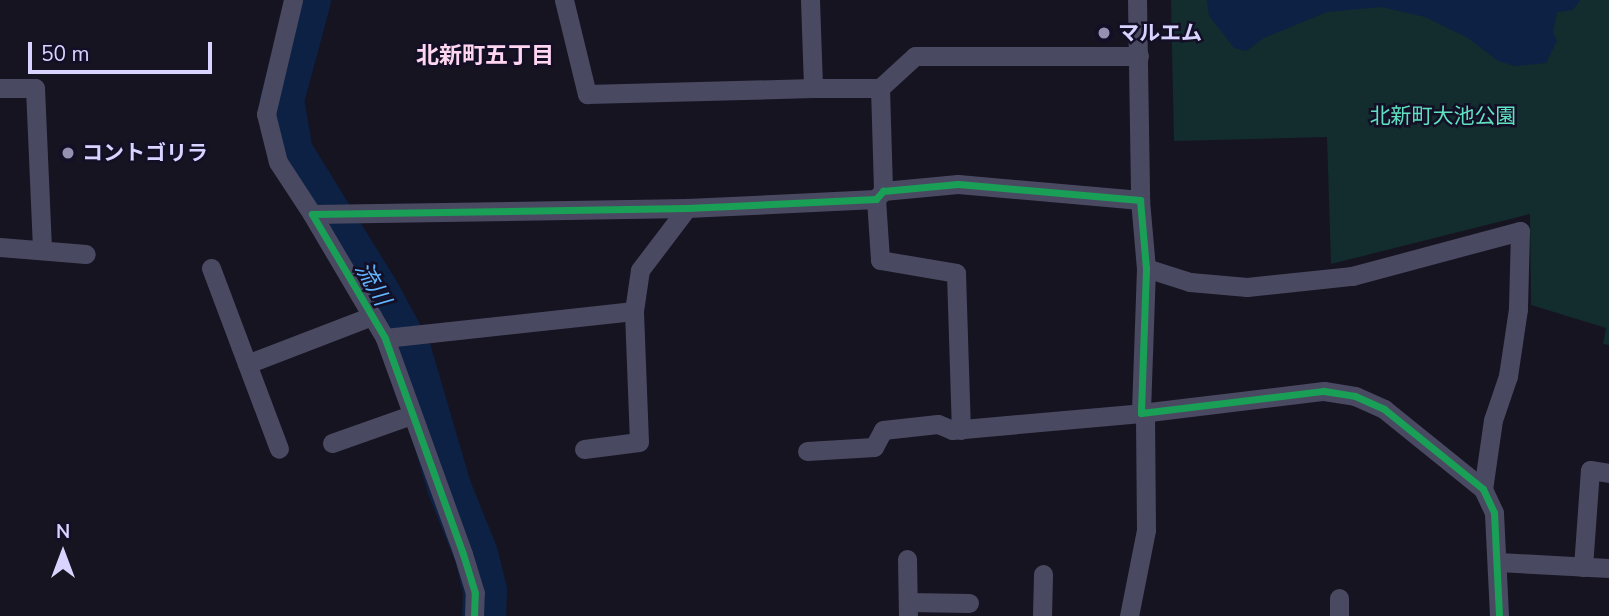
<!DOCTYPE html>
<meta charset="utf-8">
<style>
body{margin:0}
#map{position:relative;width:1609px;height:616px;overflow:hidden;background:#161421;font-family:"Nunito Sans","Noto Sans JP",sans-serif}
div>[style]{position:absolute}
.green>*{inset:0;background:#132c2d}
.water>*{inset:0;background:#0d2144}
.river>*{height:44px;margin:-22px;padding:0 22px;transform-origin:22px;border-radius:22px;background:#0d2144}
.minor>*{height:19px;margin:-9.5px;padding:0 9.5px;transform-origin:9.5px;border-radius:9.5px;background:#4a4962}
.cycleway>*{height:7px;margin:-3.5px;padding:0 3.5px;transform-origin:3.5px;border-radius:3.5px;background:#1a9f57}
.dots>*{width:19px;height:19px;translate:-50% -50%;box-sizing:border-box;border:4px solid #130f26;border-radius:50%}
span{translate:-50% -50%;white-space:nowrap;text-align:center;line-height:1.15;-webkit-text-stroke:5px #130f26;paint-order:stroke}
.poi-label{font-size:21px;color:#d9d4ff;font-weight:700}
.left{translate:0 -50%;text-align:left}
.park-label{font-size:21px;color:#5fe0c0}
.neighbourhood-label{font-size:23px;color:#ffd6f0;font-weight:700}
.water-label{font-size:23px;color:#62b6ff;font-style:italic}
.north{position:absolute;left:28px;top:518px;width:70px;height:70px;-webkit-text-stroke:5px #130f26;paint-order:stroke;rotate:0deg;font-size:19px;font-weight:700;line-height:28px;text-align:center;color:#d9d4ff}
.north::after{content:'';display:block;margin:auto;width:24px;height:32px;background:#d9d4ff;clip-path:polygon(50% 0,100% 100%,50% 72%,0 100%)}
.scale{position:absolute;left:28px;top:42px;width:184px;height:32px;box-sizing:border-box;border:4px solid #d9d4ff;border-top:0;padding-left:9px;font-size:21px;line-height:24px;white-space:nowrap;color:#d9d4ff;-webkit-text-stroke:5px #130f26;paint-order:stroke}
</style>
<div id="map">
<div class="green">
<i style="clip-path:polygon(1171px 0,1609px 0,1609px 345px,1603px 344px,1606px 328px,1531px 305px,1530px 214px,1331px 264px,1327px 137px,1174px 141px)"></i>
</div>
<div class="water">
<i style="clip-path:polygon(1207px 0,1580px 0,1573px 10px,1557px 12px,1553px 32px,1557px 41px,1546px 63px,1515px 66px,1498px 61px,1468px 38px,1425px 17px,1382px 7px,1327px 12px,1264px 38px,1246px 51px,1234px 48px,1224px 35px,1209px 16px)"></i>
</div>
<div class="river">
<i style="left:309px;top:0;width:104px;rotate:105.1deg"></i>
<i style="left:282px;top:100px;width:53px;rotate:80.2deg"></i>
<i style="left:291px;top:152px;width:163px;rotate:58.3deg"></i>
<i style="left:377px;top:291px;width:67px;rotate:61.5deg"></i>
<i style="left:409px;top:350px;width:143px;rotate:73.7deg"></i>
<i style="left:449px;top:487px;width:72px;rotate:68.1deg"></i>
<i style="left:476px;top:554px;width:38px;rotate:76deg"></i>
<i style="left:485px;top:591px;width:25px;rotate:92deg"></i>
</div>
<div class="minor">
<i style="left:293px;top:0;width:117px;rotate:103.3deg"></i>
<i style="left:266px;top:114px;width:49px;rotate:76deg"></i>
<i style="left:278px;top:162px;width:62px;rotate:56.8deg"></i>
<i style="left:564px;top:0;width:97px;rotate:76.3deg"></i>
<i style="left:587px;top:94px;width:226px;rotate:-1.5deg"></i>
<i style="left:810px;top:0;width:88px;rotate:88deg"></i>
<i style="left:813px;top:88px;width:67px"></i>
<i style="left:880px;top:88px;width:103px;rotate:88.3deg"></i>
<i style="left:1137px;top:0;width:200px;rotate:89.1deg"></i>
<i style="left:0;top:88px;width:35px"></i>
<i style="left:35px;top:88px;width:162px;rotate:87.5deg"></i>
<i style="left:880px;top:88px;width:47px;rotate:-42.4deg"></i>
<i style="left:915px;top:56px;width:224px"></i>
<i style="left:876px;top:199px;width:61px;rotate:86.2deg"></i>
<i style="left:880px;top:260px;width:77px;rotate:9.7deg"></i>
<i style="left:956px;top:273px;width:157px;rotate:88.2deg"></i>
<i style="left:0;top:247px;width:86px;rotate:4.7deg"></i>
<i style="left:211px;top:268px;width:193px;rotate:69.4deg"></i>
<i style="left:1146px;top:268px;width:46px;rotate:17.7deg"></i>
<i style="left:1190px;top:282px;width:57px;rotate:5deg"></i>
<i style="left:1247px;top:287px;width:106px;rotate:-6deg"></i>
<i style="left:1352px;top:276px;width:174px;rotate:-15deg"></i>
<i style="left:1520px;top:231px;width:78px;rotate:91.5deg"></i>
<i style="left:1518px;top:309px;width:68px;rotate:98.5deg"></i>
<i style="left:1508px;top:376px;width:46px;rotate:108.8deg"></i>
<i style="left:1493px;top:420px;width:70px;rotate:98.2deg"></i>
<i style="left:385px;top:338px;width:250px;rotate:-6.2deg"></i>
<i style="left:247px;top:364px;width:134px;rotate:-21deg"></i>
<i style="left:332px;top:443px;width:84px;rotate:-19.5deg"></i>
<i style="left:584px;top:449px;width:55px;rotate:-7.3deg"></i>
<i style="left:639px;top:442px;width:131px;rotate:-92.2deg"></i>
<i style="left:634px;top:311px;width:41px;rotate:-81.7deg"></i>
<i style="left:640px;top:270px;width:78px;rotate:-52.8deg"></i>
<i style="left:807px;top:451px;width:67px;rotate:-3.4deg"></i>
<i style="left:874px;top:447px;width:19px;rotate:-62deg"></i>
<i style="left:883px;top:430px;width:55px;rotate:-6.2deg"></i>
<i style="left:938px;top:424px;width:15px;rotate:23deg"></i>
<i style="left:952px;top:430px;width:190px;rotate:-5.1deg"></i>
<i style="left:907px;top:559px;width:57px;rotate:89deg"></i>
<i style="left:1498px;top:562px;width:111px;rotate:3.1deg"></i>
<i style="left:1583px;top:567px;width:97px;rotate:-85.9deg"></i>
<i style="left:1590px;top:470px;width:19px;rotate:9deg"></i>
<i style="left:908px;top:602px;width:61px;rotate:0.9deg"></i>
<i style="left:474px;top:616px;width:23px;rotate:-88deg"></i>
<i style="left:475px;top:593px;width:41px;rotate:-107.1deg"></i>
<i style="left:463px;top:554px;width:230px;rotate:-109.9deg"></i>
<i style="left:385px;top:338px;width:144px;rotate:-120.5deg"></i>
<i style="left:312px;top:214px;width:375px;rotate:-0.9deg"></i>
<i style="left:687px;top:208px;width:189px;rotate:-2.7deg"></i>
<i style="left:876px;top:199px;width:11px;rotate:-49deg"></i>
<i style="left:883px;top:191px;width:75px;rotate:-5.3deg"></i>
<i style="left:958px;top:184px;width:183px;rotate:5deg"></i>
<i style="left:1140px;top:200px;width:68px;rotate:85deg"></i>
<i style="left:1146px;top:268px;width:145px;rotate:92deg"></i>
<i style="left:1141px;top:413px;width:184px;rotate:-6.9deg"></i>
<i style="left:1324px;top:391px;width:31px;rotate:9deg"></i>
<i style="left:1355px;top:396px;width:32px;rotate:24deg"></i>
<i style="left:1384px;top:409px;width:127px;rotate:38.9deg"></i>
<i style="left:1483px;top:489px;width:26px;rotate:65deg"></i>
<i style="left:1494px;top:513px;width:103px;rotate:87.2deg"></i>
<i style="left:1042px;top:616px;width:42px;rotate:-88.6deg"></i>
<i style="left:1129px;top:616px;width:88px;rotate:-78.8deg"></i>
<i style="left:1146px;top:530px;width:115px;rotate:-90.5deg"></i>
<i style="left:1339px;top:616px;width:18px;rotate:-90deg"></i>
</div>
<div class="cycleway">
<i style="left:474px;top:616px;width:23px;rotate:-88deg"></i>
<i style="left:475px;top:593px;width:41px;rotate:-107.1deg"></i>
<i style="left:463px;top:554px;width:230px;rotate:-109.9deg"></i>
<i style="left:385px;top:338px;width:144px;rotate:-120.5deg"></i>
<i style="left:312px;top:214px;width:375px;rotate:-0.9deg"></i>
<i style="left:687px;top:208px;width:189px;rotate:-2.7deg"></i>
<i style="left:876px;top:199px;width:11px;rotate:-49deg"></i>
<i style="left:883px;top:191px;width:75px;rotate:-5.3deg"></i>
<i style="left:958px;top:184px;width:183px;rotate:5deg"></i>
<i style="left:1140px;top:200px;width:68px;rotate:85deg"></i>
<i style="left:1146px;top:268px;width:145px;rotate:92deg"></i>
<i style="left:1141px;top:413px;width:184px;rotate:-6.9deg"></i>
<i style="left:1324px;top:391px;width:31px;rotate:9deg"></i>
<i style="left:1355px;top:396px;width:32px;rotate:24deg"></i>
<i style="left:1384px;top:409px;width:127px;rotate:38.9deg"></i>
<i style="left:1483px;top:489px;width:26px;rotate:65deg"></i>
<i style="left:1494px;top:513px;width:103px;rotate:87.2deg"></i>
</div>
<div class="dots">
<i style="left:1104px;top:33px;background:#9591b1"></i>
<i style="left:68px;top:153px;background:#9591b1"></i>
</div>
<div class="poi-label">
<span class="left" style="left:1118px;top:33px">マルエム</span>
<span class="left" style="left:82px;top:153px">コントゴリラ</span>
</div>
<div class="park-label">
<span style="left:1443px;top:116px">北新町大池公園</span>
</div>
<div class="neighbourhood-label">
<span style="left:485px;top:56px">北新町五丁目</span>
</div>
<div class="water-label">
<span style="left:372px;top:284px;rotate:60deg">流川</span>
</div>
<div class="north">N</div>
<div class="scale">50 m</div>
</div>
